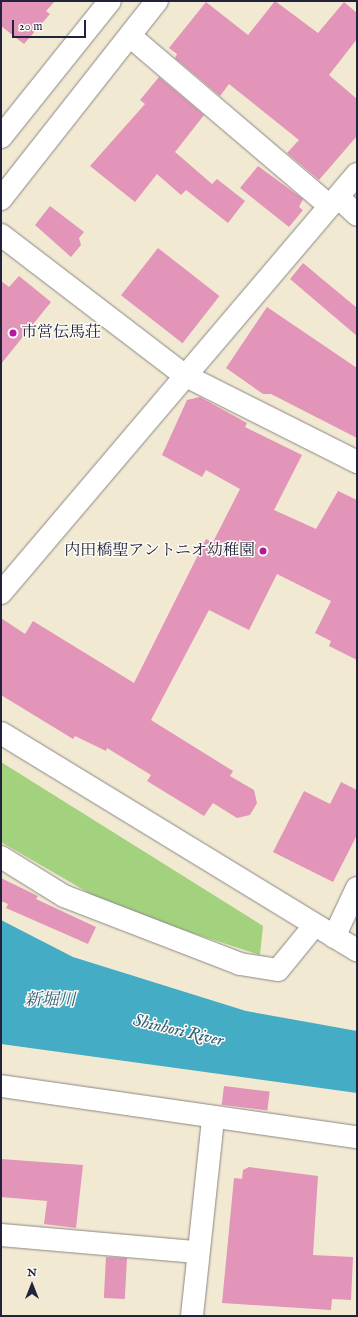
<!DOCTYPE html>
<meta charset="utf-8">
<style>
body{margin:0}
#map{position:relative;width:358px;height:1317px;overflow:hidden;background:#f2e9d2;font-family:"IM FELL English","Noto Serif JP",serif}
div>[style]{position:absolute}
.green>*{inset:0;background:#a3d27f}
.water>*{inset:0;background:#44acc4}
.building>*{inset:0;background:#e294b9;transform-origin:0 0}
.roads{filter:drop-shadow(0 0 1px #8a8686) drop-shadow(0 0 1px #8a8686)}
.minor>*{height:22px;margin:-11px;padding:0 11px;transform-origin:11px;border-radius:11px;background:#fff}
.major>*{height:22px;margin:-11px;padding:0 11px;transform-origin:11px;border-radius:11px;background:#fff}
.dots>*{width:11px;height:11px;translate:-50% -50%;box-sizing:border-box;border:2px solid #fdfcf7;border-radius:50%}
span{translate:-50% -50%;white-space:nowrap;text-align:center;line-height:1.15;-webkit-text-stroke:3px #fdfcf7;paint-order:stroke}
.poi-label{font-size:16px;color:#22223b}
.left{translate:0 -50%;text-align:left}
.right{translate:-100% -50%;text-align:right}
.water-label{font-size:17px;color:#316079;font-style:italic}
.frame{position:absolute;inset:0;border:2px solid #22223b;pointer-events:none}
.north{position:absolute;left:12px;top:1265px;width:40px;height:40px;-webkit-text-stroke:3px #fdfcf7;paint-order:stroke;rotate:0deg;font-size:11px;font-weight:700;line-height:16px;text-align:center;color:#22223b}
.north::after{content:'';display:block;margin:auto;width:14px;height:18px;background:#22223b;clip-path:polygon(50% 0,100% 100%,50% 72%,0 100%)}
.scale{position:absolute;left:12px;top:20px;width:74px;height:18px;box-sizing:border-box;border:2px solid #22223b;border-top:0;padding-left:5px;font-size:12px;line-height:14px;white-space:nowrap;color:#22223b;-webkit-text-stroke:3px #fdfcf7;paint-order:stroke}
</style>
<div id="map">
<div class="green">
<i style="clip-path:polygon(1px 762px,263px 926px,260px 955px,113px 907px,1px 842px)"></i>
</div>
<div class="water">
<i style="clip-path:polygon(1px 920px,73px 957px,246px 1011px,357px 1031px,357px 1093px,1px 1044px)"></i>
</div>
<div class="building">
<i style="clip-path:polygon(1px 1px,55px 1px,46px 11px,50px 14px,24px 44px,1px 26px)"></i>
<i style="clip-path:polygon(275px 1px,318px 33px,344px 2px,357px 13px,357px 39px,329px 75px,357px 99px,357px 136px,319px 180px,287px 153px,299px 140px,229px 84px,220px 96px,175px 58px,177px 54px,169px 48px,206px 2px,248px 35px)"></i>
<i style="clip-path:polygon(159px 77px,204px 115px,175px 152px,212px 184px,217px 179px,245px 201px,228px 223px,186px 190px,181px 195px,157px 174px,135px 202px,90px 166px,145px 104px,140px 100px)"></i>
<i style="clip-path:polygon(258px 166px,303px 199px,299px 207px,303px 210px,289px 227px,240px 188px)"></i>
<i style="clip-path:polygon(50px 206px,84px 232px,79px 238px,81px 245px,71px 257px,35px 225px)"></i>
<i style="left:158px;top:248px;width:78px;height:60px;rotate:38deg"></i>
<i style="clip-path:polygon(303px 263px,357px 308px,357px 336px,290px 279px)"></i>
<i style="clip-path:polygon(19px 276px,51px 302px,1px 364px,1px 281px,9px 287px)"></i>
<i style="clip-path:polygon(267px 307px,357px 368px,357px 438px,271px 394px,263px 394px,226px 368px)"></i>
<i style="clip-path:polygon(200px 397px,247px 423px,245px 427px,302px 455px,274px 510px,316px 529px,338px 491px,357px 500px,357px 660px,329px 646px,331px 641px,315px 633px,331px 601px,277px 574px,249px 630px,209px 610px,151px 720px,233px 771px,230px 776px,254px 790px,257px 803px,250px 815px,237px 818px,213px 803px,204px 816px,147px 781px,151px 775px,107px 748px,106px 751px,75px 736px,73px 739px,1px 695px,1px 618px,25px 634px,33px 621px,134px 683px,206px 539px,213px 542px,240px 489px,206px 470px,202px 477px,162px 455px,187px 400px)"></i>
<i style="clip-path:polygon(341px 782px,357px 790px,357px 835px,333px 882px,273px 852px,304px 791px,330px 804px)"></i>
<i style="clip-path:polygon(1px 878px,38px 896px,36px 899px,96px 927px,88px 944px,6px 908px,8px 904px,1px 901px)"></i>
<i style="left:224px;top:1086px;width:46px;height:19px;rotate:7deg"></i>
<i style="clip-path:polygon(1px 1159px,83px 1165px,76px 1228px,44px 1224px,47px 1201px,1px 1197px)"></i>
<i style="clip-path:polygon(249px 1167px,318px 1176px,313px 1255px,353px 1257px,351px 1300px,332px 1299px,331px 1310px,222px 1303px,234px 1178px,242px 1179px,243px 1170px)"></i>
<i style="left:106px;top:1257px;width:21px;height:41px;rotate:3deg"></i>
</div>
<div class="roads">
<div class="minor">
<i style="left:130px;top:36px;width:262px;rotate:40.4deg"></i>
<i style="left:338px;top:197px;width:26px;rotate:43deg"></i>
<i style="left:1px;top:235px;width:230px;rotate:37.4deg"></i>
<i style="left:184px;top:375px;width:194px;rotate:26.7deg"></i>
<i style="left:1px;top:593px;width:550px;rotate:-49.65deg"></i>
<i style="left:1px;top:733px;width:417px;rotate:31.4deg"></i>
<i style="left:1px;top:857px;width:74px;rotate:31.8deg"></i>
<i style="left:64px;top:896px;width:189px;rotate:21.1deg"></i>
<i style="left:240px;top:964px;width:38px;rotate:9deg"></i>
<i style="left:278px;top:970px;width:57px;rotate:-50.7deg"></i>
<i style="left:334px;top:937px;width:54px;rotate:-64.9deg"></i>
<i style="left:1px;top:1086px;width:360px;rotate:8.2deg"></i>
<i style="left:1px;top:1235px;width:197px;rotate:5deg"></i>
<i style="left:192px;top:1316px;width:198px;rotate:-83.9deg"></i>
</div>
<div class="major">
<i style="left:1px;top:137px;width:174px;rotate:-51.3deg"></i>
<i style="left:1px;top:199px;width:252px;rotate:-51.8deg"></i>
</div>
</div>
<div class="dots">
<i style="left:13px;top:333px;background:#b5179e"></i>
<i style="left:263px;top:551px;background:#b5179e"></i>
</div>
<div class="poi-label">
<span class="left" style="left:21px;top:333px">市営伝馬荘</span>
<span class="right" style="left:255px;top:551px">内田橋聖アントニオ幼稚園</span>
</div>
<div class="water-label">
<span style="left:50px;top:1001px">新堀川</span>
<span style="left:178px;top:1031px;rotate:13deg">Shinhori River</span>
</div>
<div class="frame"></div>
<div class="north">N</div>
<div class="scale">20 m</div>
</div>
